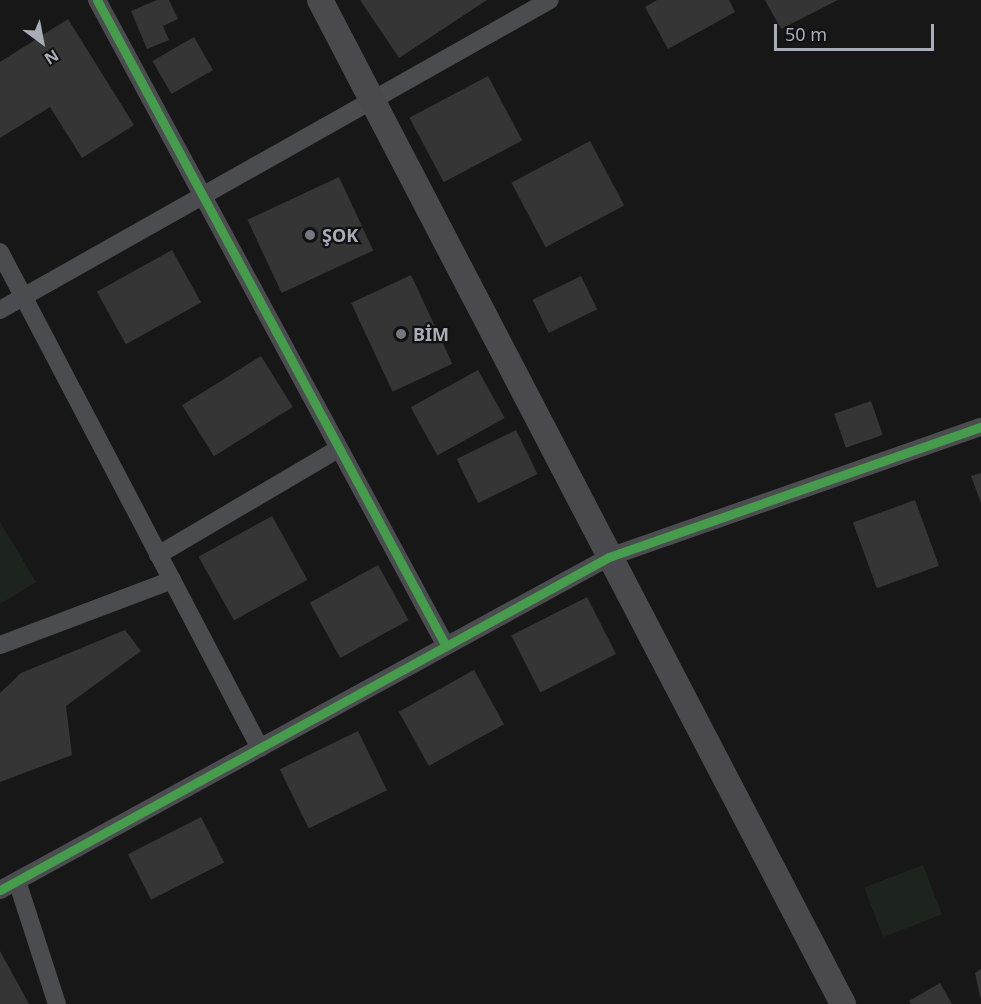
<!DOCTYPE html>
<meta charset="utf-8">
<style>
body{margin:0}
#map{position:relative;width:981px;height:1004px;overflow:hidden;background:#171717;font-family:"Noto Sans",sans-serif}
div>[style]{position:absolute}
.green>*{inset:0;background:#1d241e;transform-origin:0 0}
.building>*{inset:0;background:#353536;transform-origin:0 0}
.street>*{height:18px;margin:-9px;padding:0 9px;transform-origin:9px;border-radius:9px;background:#4b4c50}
.secondary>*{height:26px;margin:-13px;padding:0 13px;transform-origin:13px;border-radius:13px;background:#4a4a4e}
.cycleway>*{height:9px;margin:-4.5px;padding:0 4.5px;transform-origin:4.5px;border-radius:4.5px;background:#469c4c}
.dots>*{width:16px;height:16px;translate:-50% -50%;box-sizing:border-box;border:3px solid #111113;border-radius:50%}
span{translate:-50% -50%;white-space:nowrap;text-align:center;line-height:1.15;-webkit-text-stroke:4.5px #111113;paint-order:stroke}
.poi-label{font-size:18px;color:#a8adb8;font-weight:700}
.left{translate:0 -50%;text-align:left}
.north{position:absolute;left:12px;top:12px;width:60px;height:60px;-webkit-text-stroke:4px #111113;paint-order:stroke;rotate:148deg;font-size:16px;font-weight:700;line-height:24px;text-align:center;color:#a8adb8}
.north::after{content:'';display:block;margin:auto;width:21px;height:27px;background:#a8adb8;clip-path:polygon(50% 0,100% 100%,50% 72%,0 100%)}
.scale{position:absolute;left:774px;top:24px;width:160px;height:27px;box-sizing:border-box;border:3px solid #a8adb8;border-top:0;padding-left:8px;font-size:18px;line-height:21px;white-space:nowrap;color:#a8adb8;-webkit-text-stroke:4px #111113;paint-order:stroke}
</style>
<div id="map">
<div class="green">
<i style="clip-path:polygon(0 522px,36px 582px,0 604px)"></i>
<i style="left:923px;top:865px;width:53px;height:63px;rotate:69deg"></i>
</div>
<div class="building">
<i style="clip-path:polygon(157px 0,169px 0,178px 19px,163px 26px,169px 40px,147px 49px,131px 11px)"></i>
<i style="clip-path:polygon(360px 0,487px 0,399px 58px)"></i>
<i style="clip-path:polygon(657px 0,729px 0,735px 12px,668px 49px,645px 7px)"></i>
<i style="clip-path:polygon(765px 0,838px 0,781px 29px)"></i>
<i style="clip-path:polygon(68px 19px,134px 125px,82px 158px,50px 107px,0 138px,0 62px)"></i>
<i style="left:194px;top:37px;width:38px;height:48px;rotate:60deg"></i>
<i style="left:488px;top:76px;width:73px;height:89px;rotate:62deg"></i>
<i style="left:590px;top:141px;width:73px;height:89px;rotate:62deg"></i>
<i style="left:339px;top:177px;width:81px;height:101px;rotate:65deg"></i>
<i style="left:172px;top:250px;width:60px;height:86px;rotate:61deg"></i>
<i style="left:411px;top:275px;width:98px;height:66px;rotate:65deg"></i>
<i style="left:581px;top:276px;width:37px;height:54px;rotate:64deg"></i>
<i style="left:261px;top:356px;width:60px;height:93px;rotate:58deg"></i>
<i style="left:478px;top:370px;width:55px;height:77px;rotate:61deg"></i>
<i style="left:871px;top:401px;width:36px;height:39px;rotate:71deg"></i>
<i style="left:516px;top:430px;width:49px;height:66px;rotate:64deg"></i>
<i style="clip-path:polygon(981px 473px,981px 503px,971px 476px)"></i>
<i style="left:915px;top:500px;width:70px;height:66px;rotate:70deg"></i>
<i style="left:272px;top:516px;width:73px;height:84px;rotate:61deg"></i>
<i style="left:378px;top:565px;width:63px;height:78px;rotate:61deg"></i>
<i style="left:587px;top:597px;width:64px;height:85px;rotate:63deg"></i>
<i style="clip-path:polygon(125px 630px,141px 651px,66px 706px,72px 755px,0 782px,0 693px,21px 673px)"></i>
<i style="left:474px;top:670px;width:62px;height:86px;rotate:61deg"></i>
<i style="left:358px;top:731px;width:66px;height:87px;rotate:64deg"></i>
<i style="left:201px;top:817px;width:51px;height:82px;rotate:63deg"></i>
<i style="clip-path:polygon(0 951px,29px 1004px,0 1004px)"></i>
<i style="clip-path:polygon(981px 969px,981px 1001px,975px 973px)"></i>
<i style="clip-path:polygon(940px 983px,952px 1004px,911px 1004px,909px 1001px)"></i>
</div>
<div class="street">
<i style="left:97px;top:0;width:734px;rotate:61.62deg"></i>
<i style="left:0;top:252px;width:560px;rotate:62.34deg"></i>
<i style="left:0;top:310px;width:631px;rotate:-29.41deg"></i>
<i style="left:158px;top:555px;width:209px;rotate:-30.5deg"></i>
<i style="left:0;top:645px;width:184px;rotate:-20.7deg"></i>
<i style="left:17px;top:881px;width:129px;rotate:72deg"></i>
<i style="left:0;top:890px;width:694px;rotate:-28.67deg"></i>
<i style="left:609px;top:557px;width:394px;rotate:-19.3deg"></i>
</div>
<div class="secondary">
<i style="left:320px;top:0;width:1132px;rotate:62.48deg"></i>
</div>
<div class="cycleway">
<i style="left:97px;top:0;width:734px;rotate:61.62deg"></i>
<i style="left:0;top:890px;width:694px;rotate:-28.67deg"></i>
<i style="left:609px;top:557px;width:394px;rotate:-19.3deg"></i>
</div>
<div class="dots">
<i style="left:310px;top:235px;background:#757880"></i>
<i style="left:401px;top:334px;background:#757880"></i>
</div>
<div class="poi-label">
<span class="left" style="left:322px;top:235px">ŞOK</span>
<span class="left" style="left:413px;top:334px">BİM</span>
</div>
<div class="north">N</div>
<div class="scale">50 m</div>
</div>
